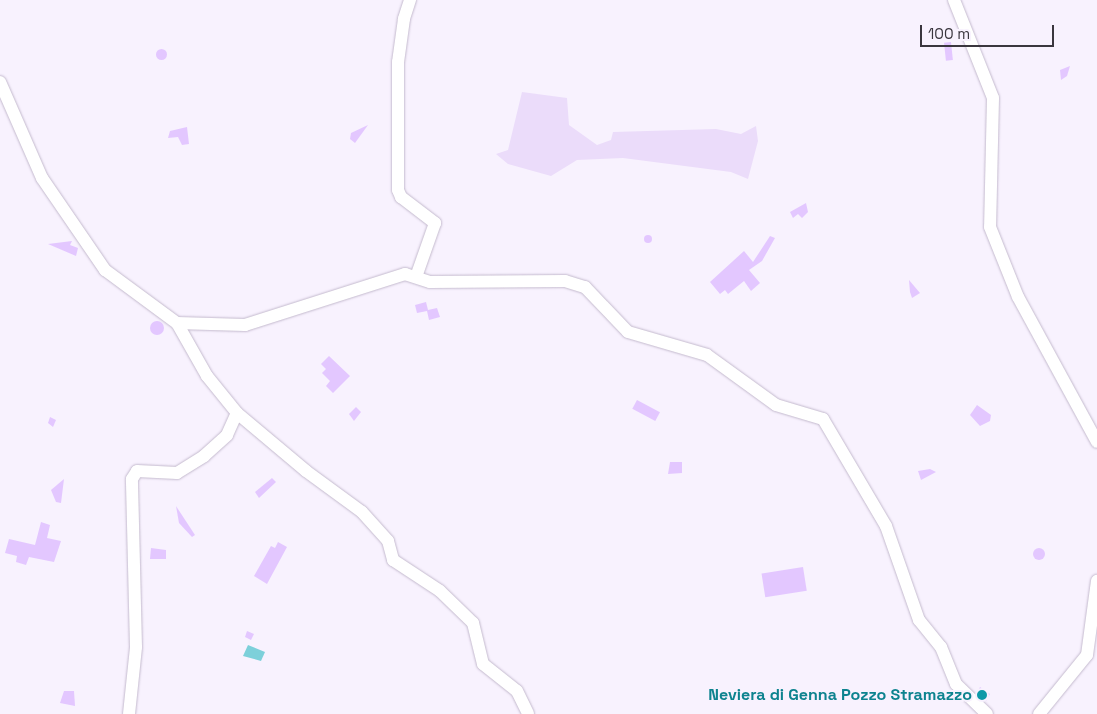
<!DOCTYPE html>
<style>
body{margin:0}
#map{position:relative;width:1097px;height:714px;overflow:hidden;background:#f8f2fe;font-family:"Space Grotesk",sans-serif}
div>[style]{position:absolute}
.green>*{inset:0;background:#ebdcfa}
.water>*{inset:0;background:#7dd0da}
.building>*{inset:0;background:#e3c7ff;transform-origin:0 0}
.round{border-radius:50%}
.roads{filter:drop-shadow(0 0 1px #c4bace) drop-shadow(0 0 1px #c4bace)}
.minor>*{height:12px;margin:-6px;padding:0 6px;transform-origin:6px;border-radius:6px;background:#fff}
.dots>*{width:14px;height:14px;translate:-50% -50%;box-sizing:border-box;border:2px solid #f8f2fe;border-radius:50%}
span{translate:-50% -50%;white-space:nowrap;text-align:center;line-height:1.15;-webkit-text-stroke:4px #f8f2fe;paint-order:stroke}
.culture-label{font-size:16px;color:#0d838f;font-weight:700}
.right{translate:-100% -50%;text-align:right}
.scale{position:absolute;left:920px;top:25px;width:134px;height:22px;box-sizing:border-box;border:2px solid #3a363e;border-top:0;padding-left:6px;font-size:15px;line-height:18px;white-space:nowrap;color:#3a363e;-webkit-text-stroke:4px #f8f2fe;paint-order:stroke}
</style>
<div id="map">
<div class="green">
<i style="clip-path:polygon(522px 92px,567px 98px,569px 125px,597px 145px,611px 140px,613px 132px,716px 129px,741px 134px,756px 126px,758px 141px,748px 179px,731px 172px,623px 158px,577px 160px,551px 176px,508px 164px,496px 154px,508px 150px)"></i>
</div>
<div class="water">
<i style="clip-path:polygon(248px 645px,265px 652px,261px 661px,243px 656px)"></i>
</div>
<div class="building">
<i style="left:951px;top:42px;width:18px;height:7px;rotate:84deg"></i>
<i class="round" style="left:155.5px;top:48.5px;width:11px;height:11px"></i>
<i style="clip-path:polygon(1070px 66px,1067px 76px,1061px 80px,1060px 70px)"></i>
<i style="clip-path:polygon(368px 125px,355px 143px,350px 139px,351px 133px)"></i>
<i style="clip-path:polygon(187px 127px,189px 144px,182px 145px,178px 137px,168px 138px,170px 131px)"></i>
<i style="clip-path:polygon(806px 203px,808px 212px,802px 218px,798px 214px,793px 218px,790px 212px)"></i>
<i class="round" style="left:644px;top:235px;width:8px;height:8px"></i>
<i style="clip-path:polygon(770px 236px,775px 238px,762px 261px,749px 270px,760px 283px,751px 291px,744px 281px,728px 294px,725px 290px,720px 294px,710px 282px,744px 251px,753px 262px)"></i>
<i style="clip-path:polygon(72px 241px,70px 245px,78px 248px,76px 256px,48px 244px)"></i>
<i style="clip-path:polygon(909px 280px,920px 293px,912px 298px,910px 292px)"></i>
<i style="clip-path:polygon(426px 302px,428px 310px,437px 308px,440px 317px,429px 320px,427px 311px,417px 313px,415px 305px)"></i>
<i class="round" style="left:150px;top:321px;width:14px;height:14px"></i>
<i style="clip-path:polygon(329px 356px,350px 376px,333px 393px,326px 386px,330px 381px,322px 373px,326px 369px,321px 364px)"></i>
<i style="left:637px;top:400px;width:26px;height:10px;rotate:28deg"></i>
<i style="clip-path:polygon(977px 405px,991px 415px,990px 421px,980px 426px,970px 415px)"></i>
<i style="clip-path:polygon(356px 407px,361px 412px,354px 421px,349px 414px)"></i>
<i style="clip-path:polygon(50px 417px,56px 420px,53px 427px,48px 423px)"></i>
<i style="clip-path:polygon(670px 462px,682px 462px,682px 473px,668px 474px)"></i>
<i style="clip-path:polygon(930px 469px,936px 472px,921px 480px,918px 471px)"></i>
<i style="clip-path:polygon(272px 478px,276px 482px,259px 498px,255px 492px)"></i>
<i style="clip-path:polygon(64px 479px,61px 503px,56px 502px,51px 490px)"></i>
<i style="clip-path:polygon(176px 506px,195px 535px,192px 537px,179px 523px)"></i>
<i style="clip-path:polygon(41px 522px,50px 525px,47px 538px,61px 541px,54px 562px,29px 557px,26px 565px,16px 562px,17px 556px,5px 553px,9px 539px,35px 545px)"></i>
<i style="clip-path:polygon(278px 542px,287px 547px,267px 584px,254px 576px,271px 546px,275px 548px)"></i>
<i style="clip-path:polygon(151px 548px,166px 550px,166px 559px,150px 559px)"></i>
<i class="round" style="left:1033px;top:548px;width:12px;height:12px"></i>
<i style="left:803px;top:567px;width:24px;height:42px;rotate:81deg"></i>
<i style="clip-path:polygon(247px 631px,254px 634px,251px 640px,245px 637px)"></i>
<i style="clip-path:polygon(980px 687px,990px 694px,986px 701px,977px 693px)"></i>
<i style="clip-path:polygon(64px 691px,74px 691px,75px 706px,60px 703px)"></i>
</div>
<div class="roads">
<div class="minor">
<i style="left:410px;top:0;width:20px;rotate:108deg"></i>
<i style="left:404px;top:19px;width:43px;rotate:97.9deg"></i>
<i style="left:398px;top:62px;width:128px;rotate:90deg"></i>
<i style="left:398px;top:190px;width:8px;rotate:67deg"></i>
<i style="left:401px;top:197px;width:43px;rotate:37.4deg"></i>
<i style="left:435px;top:223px;width:57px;rotate:109.4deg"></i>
<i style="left:954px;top:0;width:105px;rotate:68.3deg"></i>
<i style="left:993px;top:98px;width:129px;rotate:91.3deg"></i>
<i style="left:990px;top:227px;width:75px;rotate:68.2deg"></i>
<i style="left:1018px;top:297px;width:165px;rotate:61.4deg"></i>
<i style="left:0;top:82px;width:105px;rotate:66.4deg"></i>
<i style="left:42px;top:178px;width:112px;rotate:55.6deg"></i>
<i style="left:105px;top:270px;width:89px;rotate:36.4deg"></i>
<i style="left:177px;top:323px;width:68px;rotate:1.7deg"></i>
<i style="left:245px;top:325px;width:168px;rotate:-17.7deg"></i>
<i style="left:405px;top:274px;width:26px;rotate:18deg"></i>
<i style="left:430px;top:282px;width:135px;rotate:-0.4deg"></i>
<i style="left:565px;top:281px;width:21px;rotate:17deg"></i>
<i style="left:585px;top:287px;width:62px;rotate:46.3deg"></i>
<i style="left:628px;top:332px;width:82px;rotate:16.2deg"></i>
<i style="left:707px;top:355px;width:85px;rotate:35.9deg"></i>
<i style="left:776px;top:405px;width:49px;rotate:16.6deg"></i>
<i style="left:823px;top:419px;width:124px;rotate:59.5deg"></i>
<i style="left:886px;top:526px;width:100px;rotate:70.7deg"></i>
<i style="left:919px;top:620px;width:35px;rotate:51deg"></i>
<i style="left:941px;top:647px;width:40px;rotate:68deg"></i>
<i style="left:956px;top:684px;width:43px;rotate:44.1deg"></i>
<i style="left:177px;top:323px;width:61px;rotate:60.5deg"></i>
<i style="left:207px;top:376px;width:48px;rotate:51deg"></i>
<i style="left:237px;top:413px;width:90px;rotate:40deg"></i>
<i style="left:306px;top:471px;width:69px;rotate:36.2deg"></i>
<i style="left:362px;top:512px;width:39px;rotate:48deg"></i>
<i style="left:388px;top:541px;width:20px;rotate:75deg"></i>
<i style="left:393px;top:560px;width:56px;rotate:33.4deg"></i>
<i style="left:440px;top:591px;width:46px;rotate:44.1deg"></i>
<i style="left:473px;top:623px;width:42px;rotate:76.3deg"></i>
<i style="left:483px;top:664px;width:43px;rotate:38.5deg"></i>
<i style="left:517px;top:691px;width:25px;rotate:64deg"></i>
<i style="left:129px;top:714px;width:67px;rotate:-84deg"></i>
<i style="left:136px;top:647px;width:168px;rotate:-91.4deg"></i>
<i style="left:132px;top:479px;width:9px;rotate:-58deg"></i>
<i style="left:137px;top:471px;width:40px;rotate:2.9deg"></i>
<i style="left:177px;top:473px;width:32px;rotate:-32deg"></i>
<i style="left:204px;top:456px;width:31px;rotate:-42deg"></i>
<i style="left:227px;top:435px;width:24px;rotate:-66deg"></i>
<i style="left:1039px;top:714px;width:76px;rotate:-50.9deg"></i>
<i style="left:1087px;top:655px;width:75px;rotate:-82.3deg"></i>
</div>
</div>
<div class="dots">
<i style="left:982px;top:695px;background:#0f9aa8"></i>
</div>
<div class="culture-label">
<span class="right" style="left:972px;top:695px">Neviera di Genna Pozzo Stramazzo</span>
</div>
<div class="scale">100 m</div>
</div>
